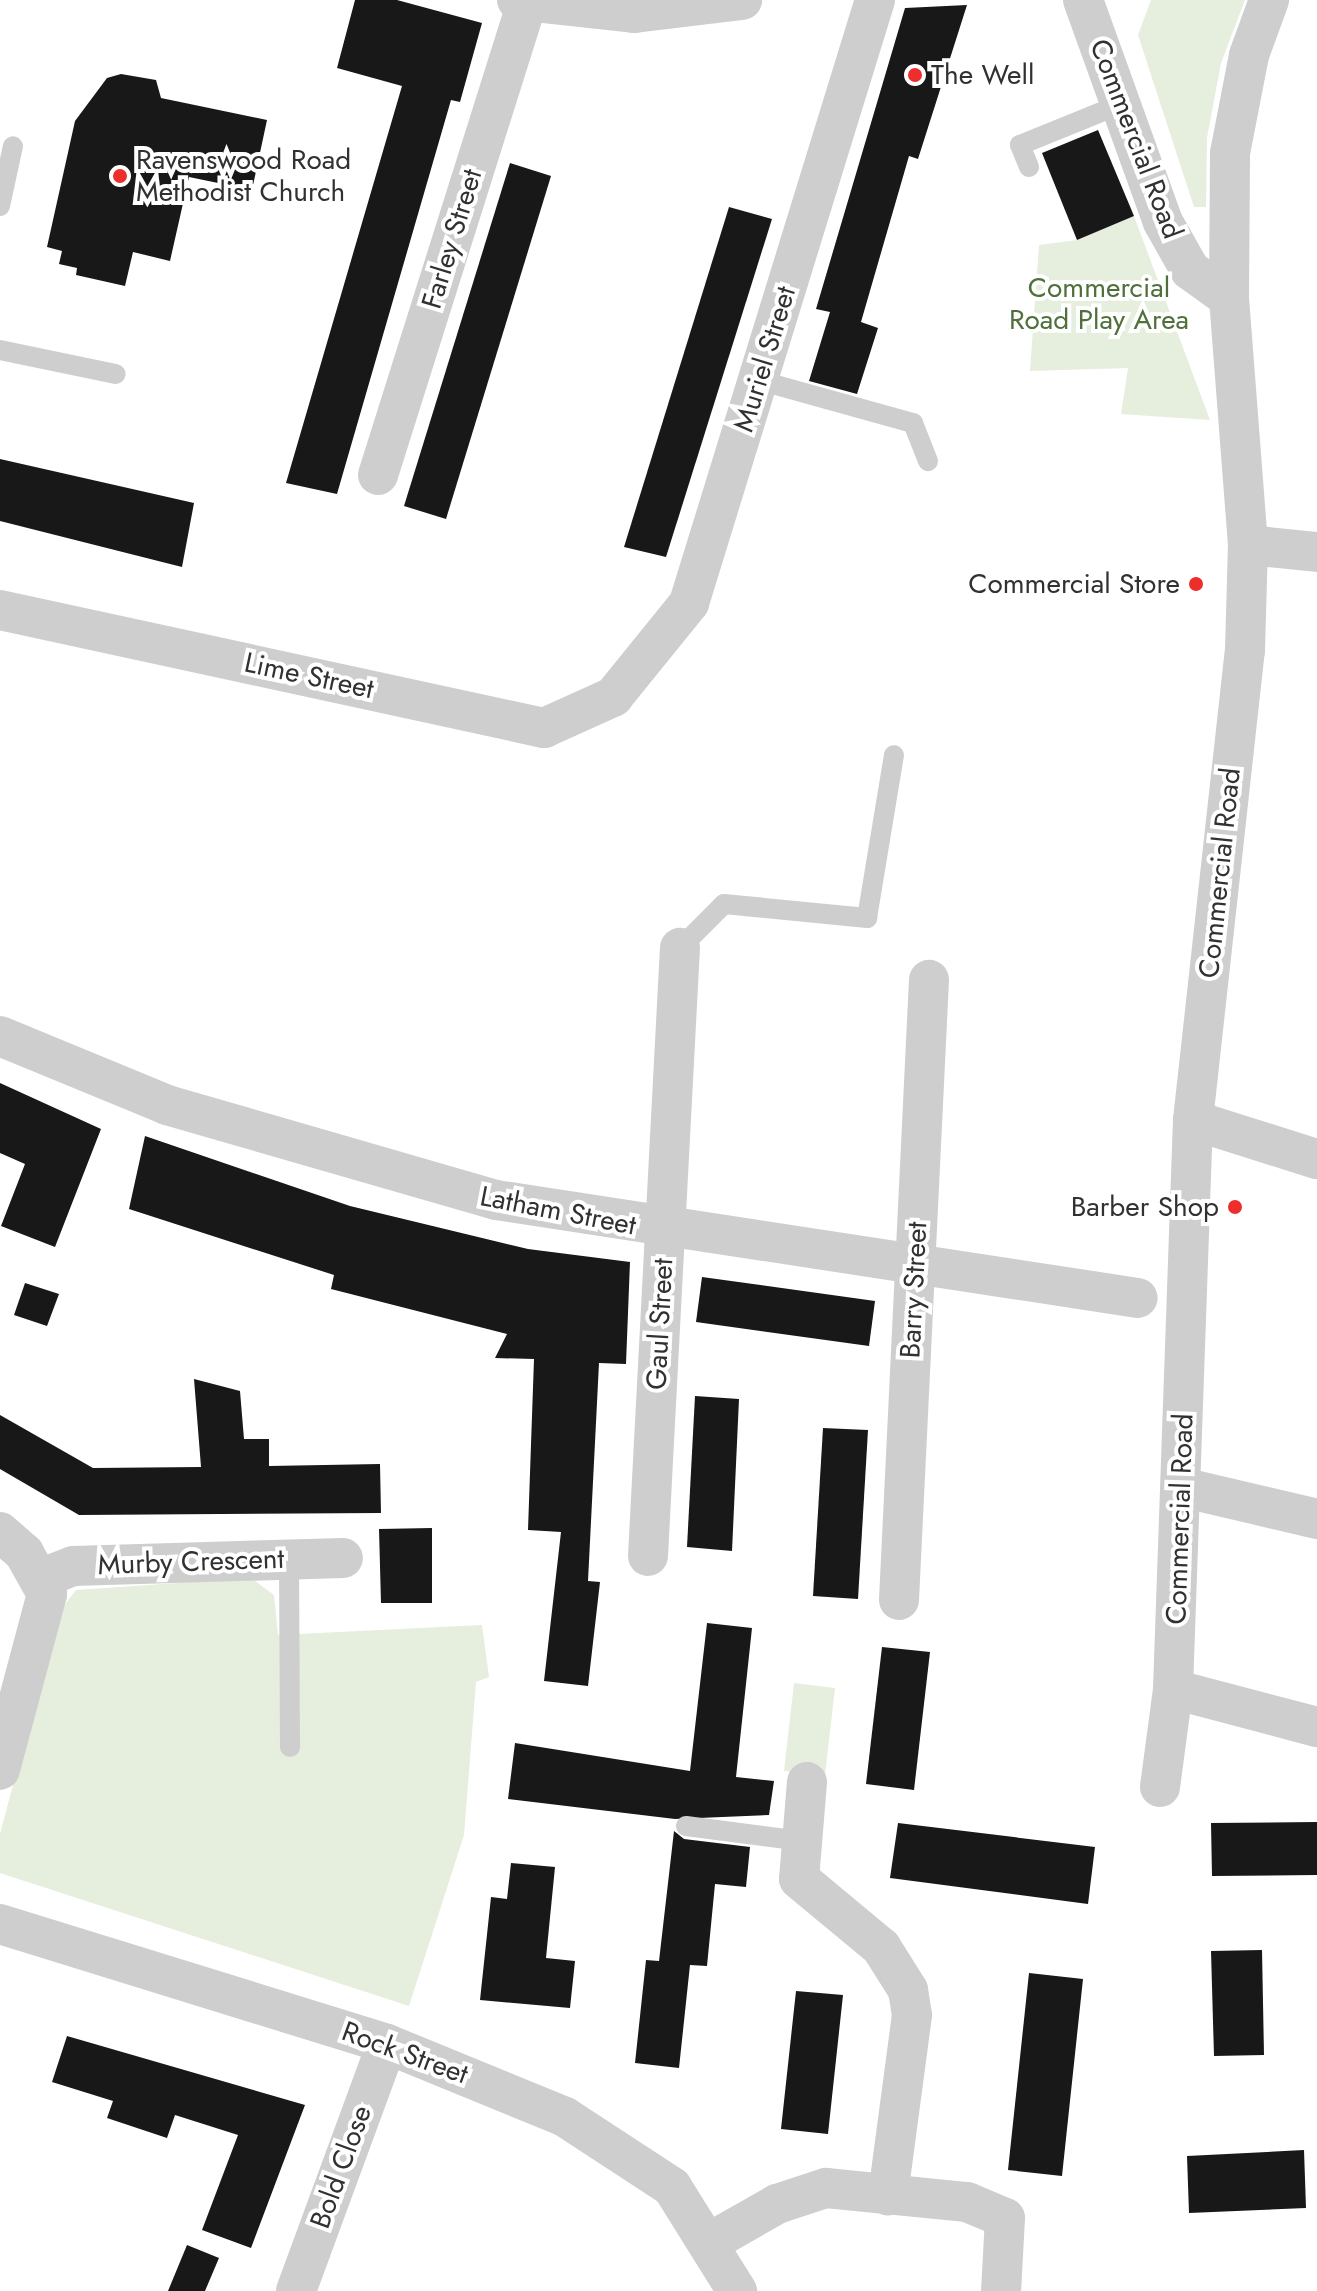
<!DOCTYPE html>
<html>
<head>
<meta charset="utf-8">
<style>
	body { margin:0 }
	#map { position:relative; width:1317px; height:2291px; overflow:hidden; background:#fff; font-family:Jost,sans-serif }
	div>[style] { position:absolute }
	.green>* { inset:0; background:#e6eede }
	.building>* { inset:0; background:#181818 }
	.lane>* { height:20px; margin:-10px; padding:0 10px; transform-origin:10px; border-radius:10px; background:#cecece }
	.street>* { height:40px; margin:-20px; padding:0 20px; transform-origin:20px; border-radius:20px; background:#cecece }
	.dots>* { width:22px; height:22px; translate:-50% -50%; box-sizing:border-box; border:4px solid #fff; border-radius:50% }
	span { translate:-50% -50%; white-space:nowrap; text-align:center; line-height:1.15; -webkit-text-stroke:8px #fff; paint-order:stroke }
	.poi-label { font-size:28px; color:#313131 }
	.left { translate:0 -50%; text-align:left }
	.right { translate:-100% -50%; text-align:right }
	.street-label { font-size:28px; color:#313131 }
	.park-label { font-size:28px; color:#4f703b }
</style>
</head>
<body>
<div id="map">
	<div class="green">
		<div style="clip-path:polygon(1151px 0,1245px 0,1221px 63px,1207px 138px,1206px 207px,1194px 207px,1138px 35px)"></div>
		<div style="clip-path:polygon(1134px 216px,1210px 420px,1121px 414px,1128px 368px,1030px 371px,1039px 245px,1077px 240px)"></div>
		<div style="clip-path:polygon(251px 1578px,274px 1595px,278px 1635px,482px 1625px,489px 1677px,476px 1682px,464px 1835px,409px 2006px,0 1873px,0 1834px,59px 1612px,76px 1590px)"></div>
		<div style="clip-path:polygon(794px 1683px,835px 1688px,825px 1775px,784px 1771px)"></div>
	</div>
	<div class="building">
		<div style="clip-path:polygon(355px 0,397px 0,482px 23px,460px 102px,451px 100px,337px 494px,286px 483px,402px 86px,337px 68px)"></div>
		<div style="clip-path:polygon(967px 5px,918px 159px,909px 156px,861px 322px,878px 328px,857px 394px,809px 381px,830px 312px,816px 309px,905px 8px)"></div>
		<div style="clip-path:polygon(121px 74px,156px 80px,161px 98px,267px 120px,252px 190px,189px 177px,170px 261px,133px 252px,125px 286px,76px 275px,77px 268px,59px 264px,62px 251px,47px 247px,75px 121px,107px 78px)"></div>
		<div style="clip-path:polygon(1098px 130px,1134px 216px,1077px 240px,1042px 153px)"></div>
		<div style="clip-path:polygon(510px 163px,551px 176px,446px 519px,404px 506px)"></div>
		<div style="clip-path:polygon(729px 207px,772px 219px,666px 557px,624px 547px)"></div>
		<div style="clip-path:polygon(0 459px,194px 503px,182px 567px,0 521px)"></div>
		<div style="clip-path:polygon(0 1083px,101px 1129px,55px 1247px,1px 1226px,25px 1164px,0 1153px)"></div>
		<div style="clip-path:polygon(145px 1136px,350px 1206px,528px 1249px,630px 1262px,626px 1364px,599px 1363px,588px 1581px,600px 1582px,588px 1686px,544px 1681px,561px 1532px,528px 1530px,534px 1359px,495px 1358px,507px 1334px,331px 1289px,334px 1275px,129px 1209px)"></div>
		<div style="clip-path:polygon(702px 1277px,875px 1301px,869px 1346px,696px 1322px)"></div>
		<div style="clip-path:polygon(25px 1283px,59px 1294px,47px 1326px,14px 1315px)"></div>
		<div style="clip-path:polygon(194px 1379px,240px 1391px,244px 1439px,269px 1439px,269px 1466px,380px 1464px,381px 1513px,79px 1515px,0 1469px,0 1415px,93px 1468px,201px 1467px)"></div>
		<div style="clip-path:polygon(695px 1396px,739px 1399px,732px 1551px,687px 1547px)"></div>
		<div style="clip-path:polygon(823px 1428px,868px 1430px,858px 1599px,813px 1596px)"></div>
		<div style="clip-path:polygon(432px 1528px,432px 1603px,381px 1603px,379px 1529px)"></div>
		<div style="clip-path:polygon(707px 1623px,752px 1628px,736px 1777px,774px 1781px,769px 1815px,675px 1819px,508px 1799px,515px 1743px,690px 1771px)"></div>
		<div style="clip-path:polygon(882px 1647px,930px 1652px,914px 1790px,866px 1784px)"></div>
		<div style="clip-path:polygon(1317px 1822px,1317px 1875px,1212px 1876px,1211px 1823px)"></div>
		<div style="clip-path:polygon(898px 1823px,1095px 1847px,1088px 1904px,890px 1878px)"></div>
		<div style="clip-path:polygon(674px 1831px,684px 1839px,750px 1847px,746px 1887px,715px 1884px,707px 1966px,690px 1965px,679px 2068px,635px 2063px,646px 1960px,659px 1961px)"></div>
		<div style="clip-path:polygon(511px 1863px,555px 1867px,546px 1958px,575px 1961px,570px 2008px,480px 2000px,491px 1897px,507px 1899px)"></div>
		<div style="clip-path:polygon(1262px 1950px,1264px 2055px,1214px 2056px,1211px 1951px)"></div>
		<div style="clip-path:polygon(1029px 1973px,1083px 1979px,1062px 2176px,1008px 2170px)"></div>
		<div style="clip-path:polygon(796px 1991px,843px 1995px,828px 2134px,781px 2129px)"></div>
		<div style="clip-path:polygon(67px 2036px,305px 2105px,251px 2248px,202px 2230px,238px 2135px,175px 2115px,167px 2138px,107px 2118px,113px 2101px,52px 2082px)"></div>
		<div style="clip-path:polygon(1304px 2150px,1306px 2208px,1189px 2213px,1187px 2156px)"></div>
		<div style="clip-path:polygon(187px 2245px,219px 2258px,205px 2291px,168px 2291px)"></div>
	</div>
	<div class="lane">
		<div style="left:1029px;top:167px;width:24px;rotate:-112deg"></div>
		<div style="left:1020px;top:145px;width:109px;rotate:-22.1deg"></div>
		<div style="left:0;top:206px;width:61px;rotate:-77.8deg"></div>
		<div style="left:0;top:350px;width:118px;rotate:11.7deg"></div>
		<div style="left:758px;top:380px;width:161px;rotate:15.5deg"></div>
		<div style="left:913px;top:423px;width:41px;rotate:68.5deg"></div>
		<div style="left:680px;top:948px;width:62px;rotate:-45deg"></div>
		<div style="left:724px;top:904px;width:144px;rotate:5.6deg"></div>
		<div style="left:867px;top:918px;width:165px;rotate:-80.6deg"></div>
		<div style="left:289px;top:1559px;width:188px;rotate:89.7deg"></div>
		<div style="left:686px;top:1826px;width:117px;rotate:7.4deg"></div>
	</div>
	<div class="street">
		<div style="left:517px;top:0;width:118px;rotate:6.3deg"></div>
		<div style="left:634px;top:13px;width:109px;rotate:-6.9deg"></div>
		<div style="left:1083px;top:0;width:236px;rotate:70.2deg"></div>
		<div style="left:1163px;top:222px;width:55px;rotate:60.6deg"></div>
		<div style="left:1190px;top:270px;width:48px;rotate:35.7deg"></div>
		<div style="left:378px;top:475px;width:496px;rotate:-72.5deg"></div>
		<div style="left:1248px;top:545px;width:69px;rotate:5.8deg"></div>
		<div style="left:0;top:610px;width:557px;rotate:12.24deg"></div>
		<div style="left:544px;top:728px;width:76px;rotate:-24.2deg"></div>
		<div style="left:613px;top:697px;width:121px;rotate:-51deg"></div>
		<div style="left:689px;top:603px;width:631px;rotate:-72.86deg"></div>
		<div style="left:0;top:1036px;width:181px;rotate:22.4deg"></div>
		<div style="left:167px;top:1105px;width:342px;rotate:16.1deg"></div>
		<div style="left:496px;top:1200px;width:649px;rotate:8.68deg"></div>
		<div style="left:1193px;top:1120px;width:130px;rotate:17.5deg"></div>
		<div style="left:1181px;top:1487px;width:140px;rotate:13.2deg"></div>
		<div style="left:0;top:1532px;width:32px;rotate:41deg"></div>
		<div style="left:24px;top:1553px;width:47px;rotate:60.7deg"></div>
		<div style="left:47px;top:1594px;width:182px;rotate:105deg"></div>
		<div style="left:648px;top:1556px;width:609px;rotate:-86.99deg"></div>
		<div style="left:42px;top:1578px;width:33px;rotate:-21deg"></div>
		<div style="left:73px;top:1566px;width:270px;rotate:-1.7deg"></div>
		<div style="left:899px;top:1600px;width:621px;rotate:-87.23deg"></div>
		<div style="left:1173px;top:1689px;width:149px;rotate:14.8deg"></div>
		<div style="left:807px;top:1782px;width:97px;rotate:94.7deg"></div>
		<div style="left:799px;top:1879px;width:107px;rotate:39.7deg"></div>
		<div style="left:881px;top:1947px;width:51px;rotate:57.9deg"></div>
		<div style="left:908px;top:1990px;width:25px;rotate:81deg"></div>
		<div style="left:912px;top:2015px;width:182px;rotate:97.6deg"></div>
		<div style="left:1160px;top:1787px;width:99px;rotate:-82.4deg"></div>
		<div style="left:1173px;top:1689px;width:569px;rotate:-87.99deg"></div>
		<div style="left:1193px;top:1120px;width:472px;rotate:-83.7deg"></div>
		<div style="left:1245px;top:651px;width:106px;rotate:-88.4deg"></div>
		<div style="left:1248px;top:545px;width:248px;rotate:-94.4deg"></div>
		<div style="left:1229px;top:298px;width:145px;rotate:-89.6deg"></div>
		<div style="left:1230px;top:153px;width:100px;rotate:-79deg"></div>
		<div style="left:1249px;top:55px;width:59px;rotate:-70deg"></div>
		<div style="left:0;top:1924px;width:405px;rotate:17.2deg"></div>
		<div style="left:387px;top:2044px;width:192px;rotate:22.3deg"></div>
		<div style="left:565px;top:2117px;width:128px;rotate:33.2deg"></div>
		<div style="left:672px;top:2187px;width:123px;rotate:58deg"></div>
		<div style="left:712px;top:2241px;width:75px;rotate:-29.6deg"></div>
		<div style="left:777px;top:2204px;width:52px;rotate:-18.1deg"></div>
		<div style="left:826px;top:2188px;width:142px;rotate:5.7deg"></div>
		<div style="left:967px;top:2202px;width:41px;rotate:22.8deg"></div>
		<div style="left:1005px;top:2218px;width:73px;rotate:93.1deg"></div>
		<div style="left:296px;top:2291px;width:263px;rotate:-69.8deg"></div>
	</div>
	<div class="dots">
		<div style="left:915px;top:75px;background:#ee2e2c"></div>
		<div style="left:120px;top:176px;background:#ee2e2c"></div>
		<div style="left:1196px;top:584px;background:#ee2e2c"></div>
		<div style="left:1235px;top:1207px;background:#ee2e2c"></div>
	</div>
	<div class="poi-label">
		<span class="left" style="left:931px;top:75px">The Well</span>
		<span class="left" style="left:136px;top:176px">Ravenswood Road<br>Methodist Church</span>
		<span class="right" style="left:1180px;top:584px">Commercial Store</span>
		<span class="right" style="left:1219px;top:1207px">Barber Shop</span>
	</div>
	<div class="street-label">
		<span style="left:1136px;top:139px;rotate:69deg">Commercial Road</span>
		<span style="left:452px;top:239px;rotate:-73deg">Farley Street</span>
		<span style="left:765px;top:359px;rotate:-73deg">Muriel Street</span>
		<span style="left:309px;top:676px;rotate:12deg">Lime Street</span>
		<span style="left:1220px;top:873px;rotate:-84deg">Commercial Road</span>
		<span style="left:558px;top:1211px;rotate:11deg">Latham Street</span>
		<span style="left:914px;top:1290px;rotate:-87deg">Barry Street</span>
		<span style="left:660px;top:1324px;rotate:-87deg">Gaul Street</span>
		<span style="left:1180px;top:1519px;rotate:-88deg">Commercial Road</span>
		<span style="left:191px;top:1562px;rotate:-2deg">Murby Crescent</span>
		<span style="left:405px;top:2053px;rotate:20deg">Rock Street</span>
		<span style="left:341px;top:2167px;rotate:-70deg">Bold Close</span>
	</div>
	<div class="park-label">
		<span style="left:1099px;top:304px">Commercial<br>Road Play Area</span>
	</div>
</div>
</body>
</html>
